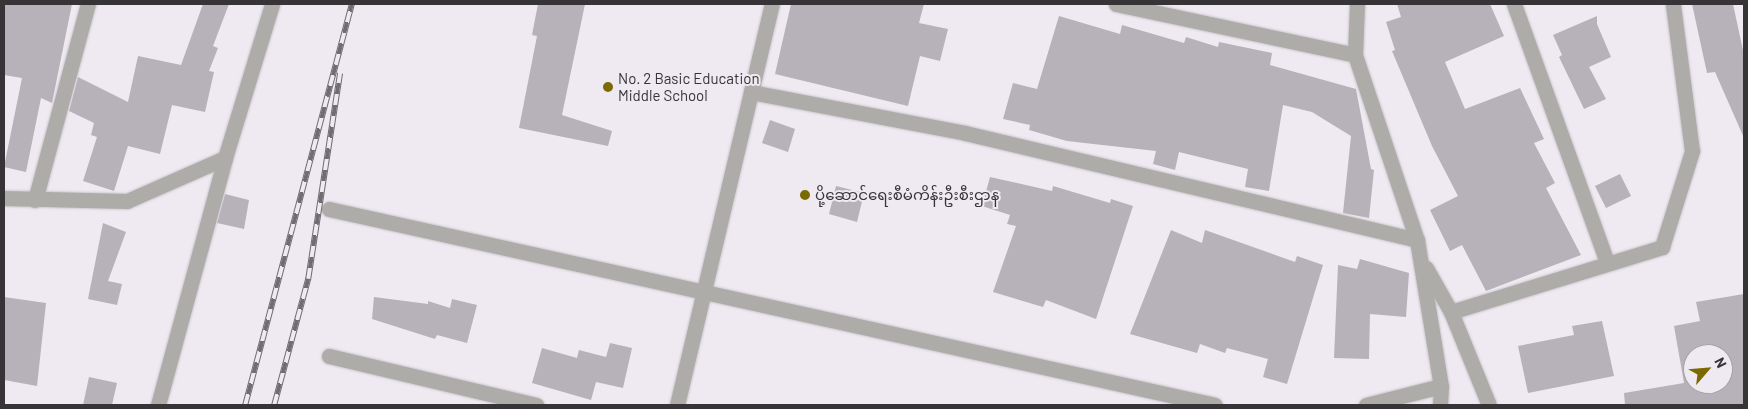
<!DOCTYPE html>
<html>
<head>
<meta charset="utf-8">
<style>
	body { margin:0 }
	#map { position:relative; width:1748px; height:409px; overflow:hidden; background:#efe9f1; font-family:Barlow,"Noto Sans Myanmar",sans-serif }
	div>[style] { position:absolute }
	.building>* { inset:0; background:#b7b1b9 }
	.roads { filter:drop-shadow(0 0 1px #cac5cc) drop-shadow(0 0 1px #cac5cc) }
	.minor>* { height:15px; margin:-7.5px; padding:0 7.5px; transform-origin:7.5px; border-radius:7.5px; background:#adaca8 }
	.rail>* { height:5.5px; margin-top:-2.75px; transform-origin:0; background:repeating-linear-gradient(90deg,#efe9f1 0 11px,#706c71 0 22px); box-sizing:border-box; border-block:1px solid #706c71 }
	.dots>* { width:14px; height:14px; translate:-50% -50%; box-sizing:border-box; border:2px solid #efe9f1; border-radius:50% }
	span { translate:-50% -50%; white-space:nowrap; text-align:center; line-height:1.15; -webkit-text-stroke:4px #efe9f1; paint-order:stroke }
	.poi-label { font-size:15px; color:#363437 }
	.left { translate:0 -50%; text-align:left }
	.frame { position:absolute; inset:0; border:5px solid #363437; pointer-events:none }
	.north { position:absolute; left:1683px; top:344px; width:50px; height:50px; box-sizing:border-box; background:#efe9f1; border:1px solid #a5a1a7; border-radius:50%; rotate:63deg; font-size:14px; font-weight:700; line-height:20px; text-align:center; color:#363437 }
	.north::after { content:''; display:block; margin:auto; width:18px; height:22px; background:#7b6a01; clip-path:polygon(50% 0,100% 100%,50% 72%,0 100%) }
</style>
</head>
<body>
<div id="map">
	<div class="building">
		<div style="clip-path:polygon(4px 4px,72px 4px,52px 103px,41px 98px,26px 172px,4px 167px,22px 78px,4px 75px)"></div>
		<div style="clip-path:polygon(203px 4px,229px 4px,213px 46px,218px 48px,209px 71px,214px 72px,205px 112px,172px 105px,160px 154px,128px 146px,114px 191px,83px 181px,97px 137px,91px 135px,94px 123px,69px 111px,78px 77px,128px 102px,138px 56px,181px 65px)"></div>
		<div style="clip-path:polygon(538px 4px,585px 4px,562px 115px,612px 131px,608px 146px,519px 128px,537px 36px,532px 35px)"></div>
		<div style="clip-path:polygon(791px 4px,924px 4px,919px 23px,948px 29px,940px 61px,920px 56px,908px 106px,775px 74px)"></div>
		<div style="clip-path:polygon(1397px 4px,1490px 4px,1504px 36px,1445px 62px,1465px 109px,1520px 88px,1544px 139px,1534px 143px,1555px 183px,1546px 188px,1581px 255px,1486px 291px,1462px 245px,1450px 251px,1430px 210px,1458px 196px,1432px 146px,1392px 51px,1395px 50px,1386px 22px,1401px 17px)"></div>
		<div style="clip-path:polygon(1692px 4px,1733px 4px,1744px 55px,1744px 138px,1715px 72px,1707px 73px)"></div>
		<div style="clip-path:polygon(1059px 16px,1120px 34px,1122px 25px,1184px 43px,1186px 37px,1218px 47px,1219px 42px,1272px 53px,1270px 65px,1356px 89px,1371px 169px,1374px 170px,1369px 218px,1343px 213px,1351px 136px,1312px 112px,1283px 105px,1269px 191px,1245px 187px,1248px 169px,1179px 152px,1175px 170px,1153px 164px,1156px 151px,1067px 141px,1029px 130px,1030px 125px,1003px 119px,1013px 83px,1037px 89px)"></div>
		<div style="clip-path:polygon(1597px 16px,1597px 24px,1611px 57px,1589px 67px,1606px 99px,1584px 109px,1559px 57px,1562px 55px,1553px 35px)"></div>
		<div style="clip-path:polygon(770px 120px,795px 129px,788px 152px,762px 143px)"></div>
		<div style="clip-path:polygon(1620px 174px,1631px 196px,1606px 208px,1595px 186px)"></div>
		<div style="clip-path:polygon(990px 177px,1052px 191px,1053px 186px,1110px 203px,1111px 199px,1133px 206px,1096px 319px,1046px 300px,1043px 307px,993px 292px,1016px 226px,1007px 224px,1010px 215px,982px 206px)"></div>
		<div style="clip-path:polygon(836px 186px,864px 193px,857px 222px,829px 214px)"></div>
		<div style="clip-path:polygon(225px 194px,249px 200px,244px 229px,217px 223px)"></div>
		<div style="clip-path:polygon(103px 223px,126px 232px,108px 281px,122px 284px,117px 305px,88px 299px)"></div>
		<div style="clip-path:polygon(1171px 230px,1202px 243px,1205px 230px,1295px 262px,1297px 256px,1323px 265px,1287px 384px,1263px 377px,1268px 359px,1227px 348px,1225px 353px,1200px 344px,1197px 353px,1130px 334px)"></div>
		<div style="clip-path:polygon(1360px 259px,1409px 273px,1406px 317px,1370px 314px,1369px 359px,1334px 358px,1338px 265px,1357px 269px)"></div>
		<div style="clip-path:polygon(evenodd,1744px 294px,1744px 405px,1625px 405px,1624px 393px,1684px 383px,1674px 326px,1700px 321px,1696px 302px,1744px 294px,1693px 354px,1723px 354px,1723px 384px,1693px 384px,1693px 354px)"></div>
		<div style="clip-path:polygon(4px 297px,46px 303px,37px 386px,4px 380px)"></div>
		<div style="clip-path:polygon(374px 297px,428px 304px,428px 301px,450px 308px,452px 299px,477px 305px,467px 343px,437px 335px,435px 339px,372px 319px)"></div>
		<div style="clip-path:polygon(1602px 321px,1614px 376px,1528px 393px,1518px 346px,1574px 335px,1572px 326px)"></div>
		<div style="clip-path:polygon(610px 343px,632px 348px,623px 388px,596px 382px,591px 400px,532px 383px,542px 348px,577px 358px,579px 350px,606px 357px)"></div>
		<div style="clip-path:polygon(89px 377px,117px 383px,112px 405px,83px 405px)"></div>
	</div>
	<div class="roads">
		<div class="minor">
			<div style="left:1116px;top:4px;width:244px;rotate:12deg"></div>
			<div style="left:1357px;top:4px;width:51px;rotate:92.2deg"></div>
			<div style="left:1355px;top:55px;width:195px;rotate:71.5deg"></div>
			<div style="left:1417px;top:240px;width:148px;rotate:80.7deg"></div>
			<div style="left:1441px;top:386px;width:19px;rotate:93deg"></div>
			<div style="left:1514px;top:4px;width:275px;rotate:70.2deg"></div>
			<div style="left:751px;top:92px;width:218px;rotate:10.8deg"></div>
			<div style="left:965px;top:133px;width:464px;rotate:13.3deg"></div>
			<div style="left:4px;top:198px;width:123px;rotate:1.4deg"></div>
			<div style="left:127px;top:201px;width:107px;rotate:-23.7deg"></div>
			<div style="left:35px;top:200px;width:203px;rotate:-74.9deg"></div>
			<div style="left:329px;top:209px;width:907px;rotate:12.47deg"></div>
			<div style="left:1426px;top:268px;width:51px;rotate:60.4deg"></div>
			<div style="left:1451px;top:312px;width:100px;rotate:67.8deg"></div>
			<div style="left:1451px;top:312px;width:221px;rotate:-17.1deg"></div>
			<div style="left:1662px;top:247px;width:101px;rotate:-72.6deg"></div>
			<div style="left:1692px;top:151px;width:148px;rotate:-97.4deg"></div>
			<div style="left:329px;top:356px;width:213px;rotate:13.3deg"></div>
			<div style="left:158px;top:405px;width:256px;rotate:-74.8deg"></div>
			<div style="left:225px;top:158px;width:161px;rotate:-73deg"></div>
			<div style="left:677px;top:405px;width:412px;rotate:-76.7deg"></div>
			<div style="left:1366px;top:405px;width:77px;rotate:-14.2deg"></div>
		</div>
	</div>
	<div class="rail">
		<div style="left:245px;top:405px;width:415px;rotate:-75.1deg"></div>
		<div style="left:274px;top:405px;width:131px;rotate:-74.9deg"></div>
		<div style="left:308px;top:279px;width:208px;rotate:-81.2deg"></div>
	</div>
	<div class="dots">
		<div style="left:608px;top:87px;background:#7b6a01"></div>
		<div style="left:805px;top:195px;background:#7b6a01"></div>
	</div>
	<div class="poi-label">
		<span class="left" style="left:618px;top:87px">No. 2 Basic Education<br>Middle School</span>
		<span class="left" style="left:815px;top:195px">ပို့ဆောင်ရေးစီမံကိန်းဦးစီးဌာန</span>
	</div>
	<div class="frame"></div>
	<div class="north">N</div>
</div>
</body>
</html>
